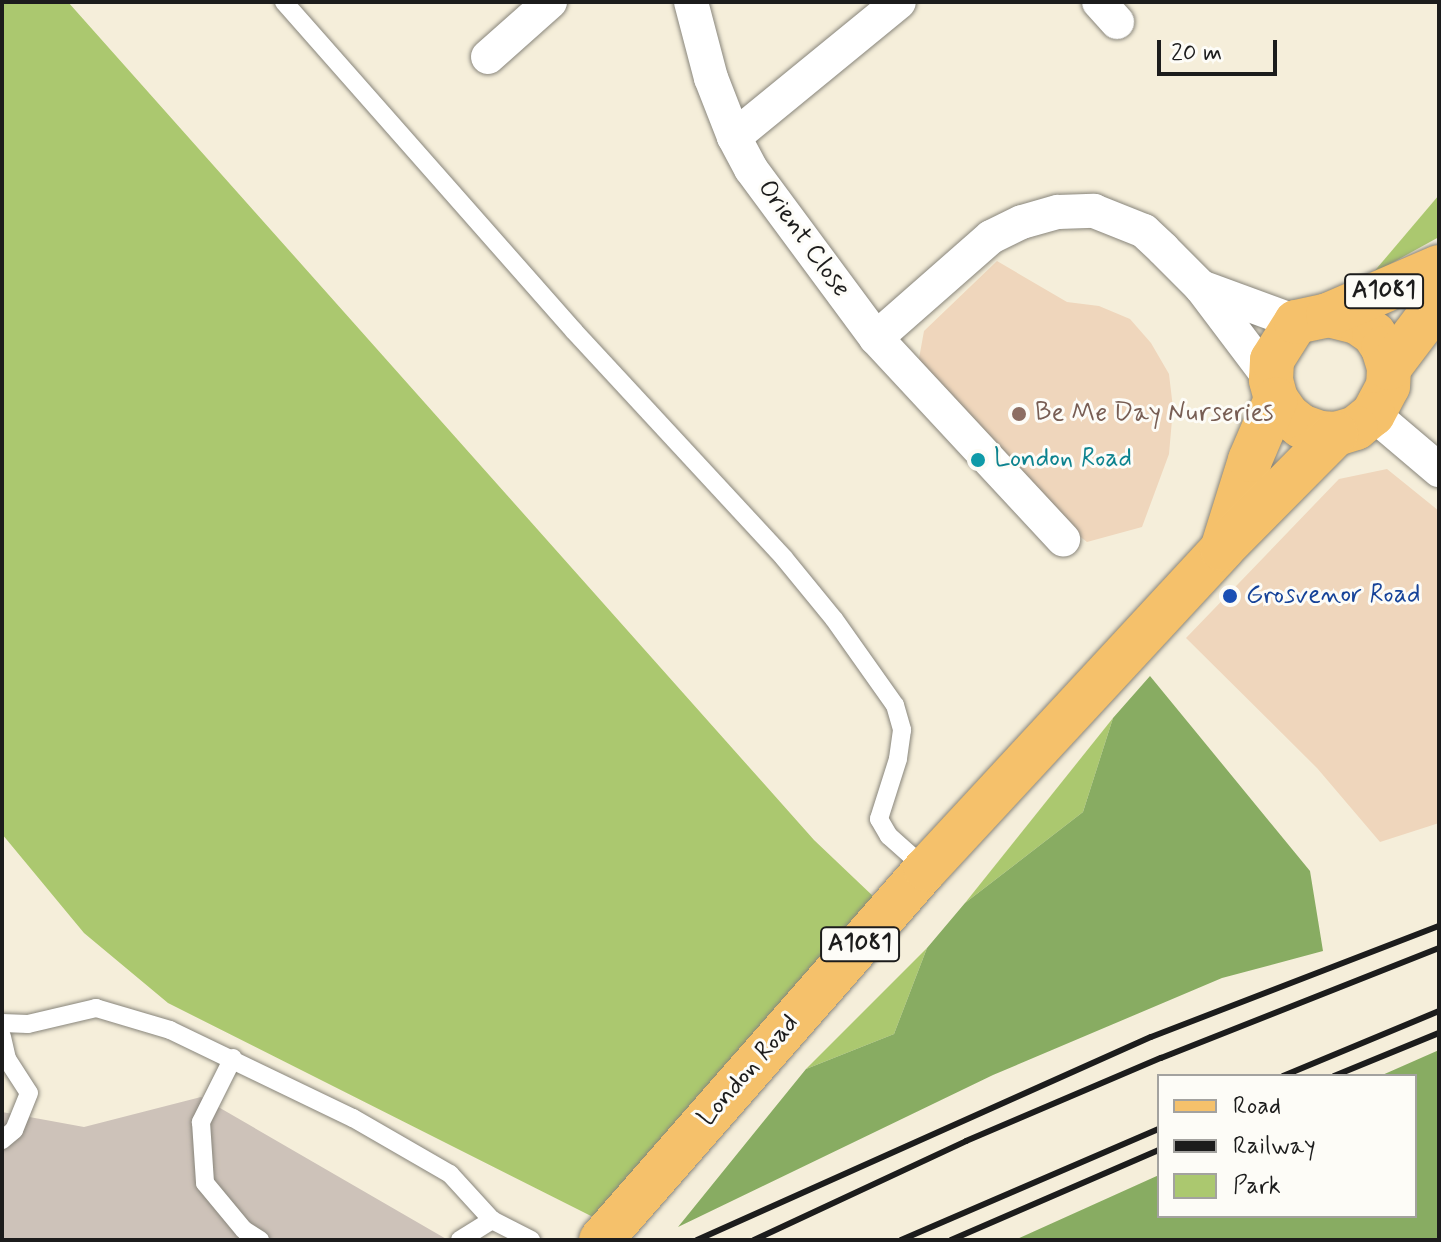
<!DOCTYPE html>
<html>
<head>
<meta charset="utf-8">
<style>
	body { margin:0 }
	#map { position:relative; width:1441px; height:1242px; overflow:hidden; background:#f5eeda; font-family:Mynerve,sans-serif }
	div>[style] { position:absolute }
	.built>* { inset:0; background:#efd6bc }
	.industrial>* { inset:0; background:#cdc2b9 }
	.green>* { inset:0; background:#abc86f }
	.forest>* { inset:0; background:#88ac62 }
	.roads { filter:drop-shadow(0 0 2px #88857b) drop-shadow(0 0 2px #88857b) }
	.service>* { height:18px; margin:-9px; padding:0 9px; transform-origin:9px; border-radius:9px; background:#fff }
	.minor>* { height:34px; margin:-17px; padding:0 17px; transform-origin:17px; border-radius:17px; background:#fff }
	.primary>* { height:44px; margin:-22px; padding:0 22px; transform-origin:22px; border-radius:22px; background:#f5c16b }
	.rail>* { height:6px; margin:-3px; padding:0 3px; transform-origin:3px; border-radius:3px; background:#1c1c1c }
	.dots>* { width:22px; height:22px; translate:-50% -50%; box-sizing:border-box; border:4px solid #fdfcf7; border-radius:50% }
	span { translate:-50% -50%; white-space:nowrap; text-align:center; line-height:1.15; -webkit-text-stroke:6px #fdfcf7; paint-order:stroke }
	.shield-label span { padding:2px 6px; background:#fdfcf7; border:2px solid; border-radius:6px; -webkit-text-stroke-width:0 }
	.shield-label { font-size:24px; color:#1c1c1c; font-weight:700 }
	.street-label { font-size:26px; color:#1c1c1c }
	.education-label { font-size:26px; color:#785e54 }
	.left { translate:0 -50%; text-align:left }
	.culture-label { font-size:26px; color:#0d838f }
	.transit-label { font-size:26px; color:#164399 }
	.frame { position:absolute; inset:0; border:4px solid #1c1c1c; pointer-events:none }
	.legend { position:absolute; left:1157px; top:1074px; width:260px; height:144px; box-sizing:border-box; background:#fdfcf7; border:2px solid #a3a29f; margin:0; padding:10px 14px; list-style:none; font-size:24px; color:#1c1c1c }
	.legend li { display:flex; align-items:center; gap:16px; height:40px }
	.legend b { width:40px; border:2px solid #a3a29f }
	.scale { position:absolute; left:1157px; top:40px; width:120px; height:36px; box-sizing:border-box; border:4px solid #1c1c1c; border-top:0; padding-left:10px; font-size:24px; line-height:28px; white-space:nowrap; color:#1c1c1c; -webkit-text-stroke:6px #fdfcf7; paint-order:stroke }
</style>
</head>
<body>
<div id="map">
	<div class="built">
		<div style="clip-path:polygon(997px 261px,1067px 302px,1099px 306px,1130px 319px,1151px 343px,1169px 374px,1173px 408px,1169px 454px,1142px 527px,1087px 542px,1054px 516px,918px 364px,924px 331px)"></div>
		<div style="clip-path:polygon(1387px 469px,1439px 511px,1439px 823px,1380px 842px,1317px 768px,1186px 638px,1339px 479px)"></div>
	</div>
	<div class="industrial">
		<div style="clip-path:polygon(201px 1097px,448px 1240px,2px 1240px,2px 1112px,84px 1127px)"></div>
	</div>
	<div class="green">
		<div style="clip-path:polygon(2px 2px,68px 2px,814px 840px,875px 898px,595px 1218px,168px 1003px,84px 933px,2px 834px)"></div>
		<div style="clip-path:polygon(1439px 195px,1439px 237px,1372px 274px)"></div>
		<div style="clip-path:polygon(1113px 718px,1083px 812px,965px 903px)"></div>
		<div style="clip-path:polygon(927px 948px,894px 1034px,806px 1069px)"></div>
	</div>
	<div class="forest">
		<div style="clip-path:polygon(1150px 676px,1310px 871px,1323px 951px,1222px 978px,993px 1075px,678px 1227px,806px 1069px,894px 1034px,927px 948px,965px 903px,1083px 812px,1113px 718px)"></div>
		<div style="clip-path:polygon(1439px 1050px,1439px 1240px,1015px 1240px,1159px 1175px,1159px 1216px,1415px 1216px,1415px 1076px,1380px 1076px)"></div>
	</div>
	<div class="roads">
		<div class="service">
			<div style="left:284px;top:2px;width:439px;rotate:48.6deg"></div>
			<div style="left:574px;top:331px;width:309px;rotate:47.2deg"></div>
			<div style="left:784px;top:558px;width:79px;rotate:50.7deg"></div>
			<div style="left:834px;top:619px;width:105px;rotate:54.7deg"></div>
			<div style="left:895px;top:705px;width:26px;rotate:74deg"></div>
			<div style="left:902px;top:730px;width:29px;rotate:98deg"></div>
			<div style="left:898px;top:759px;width:63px;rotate:107.6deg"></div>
			<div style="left:879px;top:819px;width:20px;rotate:60deg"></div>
			<div style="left:889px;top:836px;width:50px;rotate:41.7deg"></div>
			<div style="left:2px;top:1023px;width:26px;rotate:2deg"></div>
			<div style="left:28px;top:1024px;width:70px;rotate:-13.2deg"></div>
			<div style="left:96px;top:1008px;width:77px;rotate:16.6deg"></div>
			<div style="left:170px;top:1030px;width:203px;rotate:25.7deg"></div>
			<div style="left:353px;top:1118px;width:112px;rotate:30deg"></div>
			<div style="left:450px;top:1174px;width:62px;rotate:47.6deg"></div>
			<div style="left:492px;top:1220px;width:44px;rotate:27.1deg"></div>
			<div style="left:2px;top:1037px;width:23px;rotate:77deg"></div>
			<div style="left:7px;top:1059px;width:40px;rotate:57.1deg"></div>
			<div style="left:29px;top:1093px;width:40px;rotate:112deg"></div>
			<div style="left:14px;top:1130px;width:16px;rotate:140deg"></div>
			<div style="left:233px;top:1058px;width:72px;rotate:116.6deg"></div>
			<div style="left:201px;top:1122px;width:61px;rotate:86.2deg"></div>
			<div style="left:205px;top:1183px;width:61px;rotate:50.3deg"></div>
			<div style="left:244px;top:1230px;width:19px;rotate:32deg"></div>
			<div style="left:460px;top:1240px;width:38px;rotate:-32deg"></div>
		</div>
		<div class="minor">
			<div style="left:691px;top:2px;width:79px;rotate:75.3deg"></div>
			<div style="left:711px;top:78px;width:63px;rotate:68.7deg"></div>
			<div style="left:734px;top:137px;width:36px;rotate:62deg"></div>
			<div style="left:751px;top:169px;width:210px;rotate:53.5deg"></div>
			<div style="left:876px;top:338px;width:275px;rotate:47.1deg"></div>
			<div style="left:1099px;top:2px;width:27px;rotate:48deg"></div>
			<div style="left:488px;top:57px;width:83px;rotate:-41.6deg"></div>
			<div style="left:734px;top:137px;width:213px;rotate:-39.3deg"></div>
			<div style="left:1201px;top:287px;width:101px;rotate:20.2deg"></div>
			<div style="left:876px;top:338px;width:153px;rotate:-41.3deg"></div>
			<div style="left:991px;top:237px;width:34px;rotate:-26deg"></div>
			<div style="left:1022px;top:222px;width:37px;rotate:-16deg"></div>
			<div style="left:1058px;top:212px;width:36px;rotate:-2deg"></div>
			<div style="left:1094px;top:211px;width:54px;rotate:21.8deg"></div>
			<div style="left:1144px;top:231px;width:26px;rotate:43deg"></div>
			<div style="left:1163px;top:249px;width:54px;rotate:45deg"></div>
			<div style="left:1201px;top:287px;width:116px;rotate:53deg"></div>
			<div style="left:1373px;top:414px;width:87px;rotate:40.3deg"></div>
		</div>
		<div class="primary">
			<div style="left:1328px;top:315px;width:30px;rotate:14deg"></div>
			<div style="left:1357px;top:322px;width:21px;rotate:35deg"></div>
			<div style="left:1374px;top:334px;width:17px;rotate:57deg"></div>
			<div style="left:1383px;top:348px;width:21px;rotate:73deg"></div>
			<div style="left:1389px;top:368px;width:18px;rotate:93deg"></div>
			<div style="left:1388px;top:386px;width:32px;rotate:118deg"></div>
			<div style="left:1373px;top:414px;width:22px;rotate:141deg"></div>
			<div style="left:1356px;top:428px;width:21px;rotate:163deg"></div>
			<div style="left:1336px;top:434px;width:16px;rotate:-176deg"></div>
			<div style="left:1320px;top:433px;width:20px;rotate:-160deg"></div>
			<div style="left:1301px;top:426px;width:16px;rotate:-142deg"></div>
			<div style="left:1288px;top:416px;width:21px;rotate:-125deg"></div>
			<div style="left:1276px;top:399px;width:20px;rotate:-105deg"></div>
			<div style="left:1271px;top:380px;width:20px;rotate:-87deg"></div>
			<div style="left:1272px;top:360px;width:45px;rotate:-57.7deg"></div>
			<div style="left:1296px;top:322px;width:33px;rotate:-12deg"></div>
			<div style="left:1328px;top:315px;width:121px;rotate:-23.4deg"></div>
			<div style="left:1389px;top:368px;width:83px;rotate:-52.9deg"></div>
			<div style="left:1224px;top:543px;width:87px;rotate:-72.6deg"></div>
			<div style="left:1250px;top:460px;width:66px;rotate:-66.9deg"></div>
			<div style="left:601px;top:1240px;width:493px;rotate:-48.8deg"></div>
			<div style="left:926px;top:869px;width:436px;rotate:-47.2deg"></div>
			<div style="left:1222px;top:549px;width:162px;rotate:-45.3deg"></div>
		</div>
	</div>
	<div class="rail">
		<div style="left:1283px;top:1076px;width:169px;rotate:-22.6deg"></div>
		<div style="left:1334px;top:1076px;width:113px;rotate:-22.3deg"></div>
		<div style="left:697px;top:1240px;width:497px;rotate:-24.1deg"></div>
		<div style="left:1151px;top:1037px;width:309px;rotate:-21.1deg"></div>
		<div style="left:754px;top:1240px;width:234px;rotate:-25deg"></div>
		<div style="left:966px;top:1141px;width:212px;rotate:-23.1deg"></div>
		<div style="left:1161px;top:1058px;width:299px;rotate:-21.6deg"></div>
		<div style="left:901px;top:1240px;width:281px;rotate:-23.3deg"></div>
		<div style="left:951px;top:1240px;width:227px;rotate:-23.4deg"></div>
	</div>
	<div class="dots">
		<div style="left:1019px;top:414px;background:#8d6e63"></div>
		<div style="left:978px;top:460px;background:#0f9aa8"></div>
		<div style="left:1230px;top:596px;background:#1a4fb4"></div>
	</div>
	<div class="shield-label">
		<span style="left:1384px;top:291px">A1081</span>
		<span style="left:860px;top:944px">A1081</span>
	</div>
	<div class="street-label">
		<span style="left:803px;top:239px;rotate:54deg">Orient Close</span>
		<span style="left:749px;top:1071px;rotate:-49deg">London Road</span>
	</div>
	<div class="education-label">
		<span class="left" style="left:1035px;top:414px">Be Me Day Nurseries</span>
	</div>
	<div class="culture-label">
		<span class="left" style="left:994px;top:460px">London Road</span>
	</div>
	<div class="transit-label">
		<span class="left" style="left:1246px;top:596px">Grosvenor Road</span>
	</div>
	<div class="frame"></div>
	<ul class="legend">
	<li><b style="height:10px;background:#f5c16b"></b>Road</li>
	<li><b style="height:10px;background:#1c1c1c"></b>Railway</li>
	<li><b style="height:22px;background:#abc86f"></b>Park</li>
	</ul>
	<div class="scale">20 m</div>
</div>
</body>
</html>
